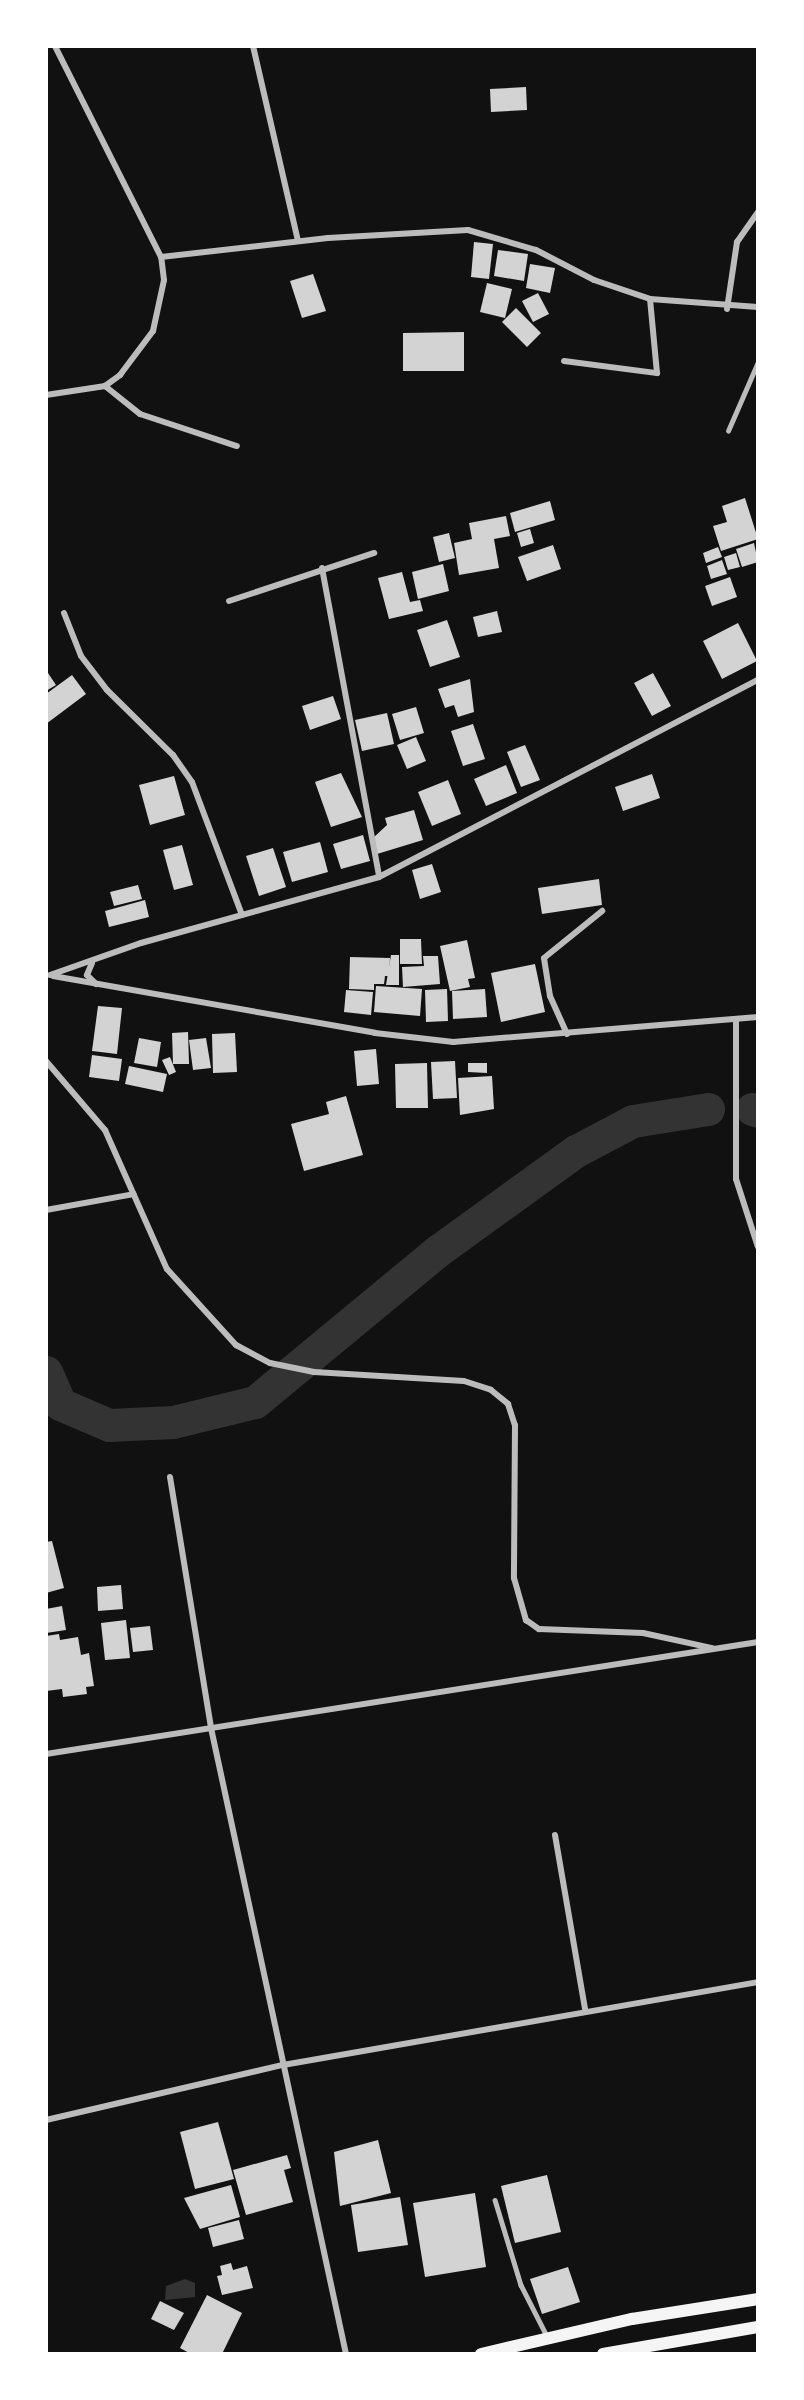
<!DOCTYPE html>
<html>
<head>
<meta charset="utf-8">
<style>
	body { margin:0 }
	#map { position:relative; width:804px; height:2400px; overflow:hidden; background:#111; font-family:"Roboto Condensed",sans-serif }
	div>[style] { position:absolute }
	.water>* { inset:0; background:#333 }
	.river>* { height:33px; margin:-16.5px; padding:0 16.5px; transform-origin:16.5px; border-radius:16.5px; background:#333 }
	.building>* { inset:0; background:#d3d3d3 }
	.service>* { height:4.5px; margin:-2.25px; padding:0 2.25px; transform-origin:2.25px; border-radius:2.25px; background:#bcbcbc }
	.minor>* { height:6px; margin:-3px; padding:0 3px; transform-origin:3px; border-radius:3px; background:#bcbcbc }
	.secondary>* { height:12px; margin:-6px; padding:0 6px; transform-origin:6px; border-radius:6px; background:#f5f5f5 }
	span { translate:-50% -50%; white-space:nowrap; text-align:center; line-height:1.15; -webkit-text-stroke:6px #fff; paint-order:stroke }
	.frame { position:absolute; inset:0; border:48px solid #fff; pointer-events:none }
</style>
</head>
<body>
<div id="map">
	<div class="water">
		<div style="clip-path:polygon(185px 2279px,195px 2283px,195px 2297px,165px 2300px,166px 2286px)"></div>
	</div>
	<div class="river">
		<div style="left:752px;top:1109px;width:6px;rotate:18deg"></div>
		<div style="left:46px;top:1372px;width:35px;rotate:66deg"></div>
		<div style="left:60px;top:1404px;width:53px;rotate:23.2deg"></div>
		<div style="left:109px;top:1425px;width:64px;rotate:-2.7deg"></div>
		<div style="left:173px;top:1422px;width:84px;rotate:-13.7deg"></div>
		<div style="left:255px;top:1402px;width:239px;rotate:-39.6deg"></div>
		<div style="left:439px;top:1250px;width:169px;rotate:-35.9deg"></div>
		<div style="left:576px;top:1151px;width:64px;rotate:-27.8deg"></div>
		<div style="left:633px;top:1121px;width:76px;rotate:-9.1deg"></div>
	</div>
	<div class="building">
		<div style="clip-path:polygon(526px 87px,527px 110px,491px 112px,490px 89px)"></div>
		<div style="clip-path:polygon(474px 242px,493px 244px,489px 279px,471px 277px)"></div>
		<div style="clip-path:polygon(498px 250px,528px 254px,524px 281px,494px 276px)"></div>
		<div style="clip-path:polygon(530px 264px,555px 268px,550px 293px,526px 288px)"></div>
		<div style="clip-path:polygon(313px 274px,326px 311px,302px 318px,290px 281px)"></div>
		<div style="clip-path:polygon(487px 283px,512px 289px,505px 318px,480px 312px)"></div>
		<div style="clip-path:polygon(538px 293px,549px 314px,533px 322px,522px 301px)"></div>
		<div style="clip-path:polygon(516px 308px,541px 333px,527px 347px,502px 322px)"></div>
		<div style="clip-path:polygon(464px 332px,464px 371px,403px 371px,403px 333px)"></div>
		<div style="clip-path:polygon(745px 498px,758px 539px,721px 551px,713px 526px,727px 522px,722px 506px)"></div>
		<div style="clip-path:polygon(550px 501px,555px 520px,515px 532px,510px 513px)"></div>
		<div style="clip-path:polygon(506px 516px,510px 536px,494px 539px,499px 568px,459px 575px,454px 543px,472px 539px,469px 523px)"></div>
		<div style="clip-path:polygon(530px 529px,534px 543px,521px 547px,517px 533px)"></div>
		<div style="clip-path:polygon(449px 533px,455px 558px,439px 562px,433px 537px)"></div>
		<div style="clip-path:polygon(754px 543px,758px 562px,742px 567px,736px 549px)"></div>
		<div style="clip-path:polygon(553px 545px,561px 569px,527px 581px,518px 557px)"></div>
		<div style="clip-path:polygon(718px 547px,722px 557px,706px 563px,703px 553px)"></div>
		<div style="clip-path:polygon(736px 553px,740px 567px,728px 570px,724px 557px)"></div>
		<div style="clip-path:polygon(722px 560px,727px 574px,711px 579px,707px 566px)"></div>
		<div style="clip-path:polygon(443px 564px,449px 591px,418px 599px,412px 572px)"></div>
		<div style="clip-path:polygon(402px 572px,410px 602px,420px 600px,423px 611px,389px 619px,378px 578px)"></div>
		<div style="clip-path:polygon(730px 577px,737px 597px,712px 606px,705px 586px)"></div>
		<div style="clip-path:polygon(497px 611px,502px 632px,478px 637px,473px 617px)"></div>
		<div style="clip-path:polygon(447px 620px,460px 657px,430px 667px,417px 630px)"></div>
		<div style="clip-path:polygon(738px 623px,757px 661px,722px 679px,703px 641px)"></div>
		<div style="clip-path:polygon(46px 670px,56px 685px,46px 691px)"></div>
		<div style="clip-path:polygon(653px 673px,671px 706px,652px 716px,634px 683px)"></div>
		<div style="clip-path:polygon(72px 675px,86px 694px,46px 724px,46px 694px)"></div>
		<div style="clip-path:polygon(470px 679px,474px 712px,458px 717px,454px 705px,445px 708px,438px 689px)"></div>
		<div style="clip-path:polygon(333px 696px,341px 719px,310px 730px,302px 706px)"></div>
		<div style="clip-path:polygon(416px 707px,424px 733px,400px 740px,392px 714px)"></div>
		<div style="clip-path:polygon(387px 713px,394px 744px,362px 751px,355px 720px)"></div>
		<div style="clip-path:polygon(473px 724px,485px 759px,463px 766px,451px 731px)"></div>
		<div style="clip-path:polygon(416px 737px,426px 761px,407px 769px,397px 745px)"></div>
		<div style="clip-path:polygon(525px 745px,540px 780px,521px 787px,507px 752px)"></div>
		<div style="clip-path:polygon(506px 765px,517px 793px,486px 806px,474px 779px)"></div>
		<div style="clip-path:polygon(341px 773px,362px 817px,331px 827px,315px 782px)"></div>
		<div style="clip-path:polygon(652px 774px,660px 798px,623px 811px,615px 787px)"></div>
		<div style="clip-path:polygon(174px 776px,185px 815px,150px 825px,139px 785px)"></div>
		<div style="clip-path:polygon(448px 780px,461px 814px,432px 826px,418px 792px)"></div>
		<div style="clip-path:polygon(414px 810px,423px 840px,377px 854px,373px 838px,387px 825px,385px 818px)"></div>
		<div style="clip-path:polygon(363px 835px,370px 861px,341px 869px,333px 844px)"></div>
		<div style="clip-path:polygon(320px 842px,328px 872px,292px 882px,283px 852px)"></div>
		<div style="clip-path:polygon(182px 845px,193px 885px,174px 890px,163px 850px)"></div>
		<div style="clip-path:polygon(273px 848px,286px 887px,259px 896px,246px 856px)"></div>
		<div style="clip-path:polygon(432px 864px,441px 892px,420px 899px,412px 870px)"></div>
		<div style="clip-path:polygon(599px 879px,602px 905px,542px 914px,538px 888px)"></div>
		<div style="clip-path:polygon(138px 885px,142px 899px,114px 906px,110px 892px)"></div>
		<div style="clip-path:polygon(145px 900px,149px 917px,109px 927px,105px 911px)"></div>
		<div style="clip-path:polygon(400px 939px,421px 939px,422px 964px,400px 964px)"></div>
		<div style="clip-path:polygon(467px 940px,475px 978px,468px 979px,470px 987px,450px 991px,440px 946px)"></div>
		<div style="clip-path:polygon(391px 955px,399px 955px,399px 985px,386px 985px)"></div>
		<div style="clip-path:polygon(423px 956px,438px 956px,440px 984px,403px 987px,402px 967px,424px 966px)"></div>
		<div style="clip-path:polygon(350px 957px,390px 958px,389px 976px,385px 976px,384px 984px,374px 984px,374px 990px,349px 989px)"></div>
		<div style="clip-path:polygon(535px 964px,545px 1012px,501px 1022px,491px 973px)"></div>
		<div style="clip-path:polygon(376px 986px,422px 989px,420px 1016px,374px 1012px)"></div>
		<div style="clip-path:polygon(447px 989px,448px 1021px,426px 1022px,425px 990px)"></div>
		<div style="clip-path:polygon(485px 989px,487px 1017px,453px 1019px,452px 991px)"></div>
		<div style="clip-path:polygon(346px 990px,373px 992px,371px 1015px,344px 1012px)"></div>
		<div style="clip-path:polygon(98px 1006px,122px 1008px,117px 1054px,92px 1051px)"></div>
		<div style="clip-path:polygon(188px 1032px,189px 1064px,173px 1064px,172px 1033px)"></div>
		<div style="clip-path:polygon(235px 1033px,237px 1072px,213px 1073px,212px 1034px)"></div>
		<div style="clip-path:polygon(139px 1038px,161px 1042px,157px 1067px,134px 1063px)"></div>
		<div style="clip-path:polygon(206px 1038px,211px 1068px,193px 1070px,189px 1040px)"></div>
		<div style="clip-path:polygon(376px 1049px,379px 1084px,357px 1086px,354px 1051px)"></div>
		<div style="clip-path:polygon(92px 1055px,122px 1059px,119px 1081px,89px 1077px)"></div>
		<div style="clip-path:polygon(170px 1057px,176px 1072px,169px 1075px,162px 1060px)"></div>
		<div style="clip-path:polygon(455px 1061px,457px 1098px,433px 1099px,431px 1062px)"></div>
		<div style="clip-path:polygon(427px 1063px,428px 1108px,396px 1108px,395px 1064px)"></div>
		<div style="clip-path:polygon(468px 1063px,487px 1063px,487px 1073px,468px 1072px)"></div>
		<div style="clip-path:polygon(129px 1066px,167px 1074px,163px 1092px,125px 1084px)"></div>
		<div style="clip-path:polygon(492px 1076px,494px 1109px,460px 1115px,458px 1078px)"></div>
		<div style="clip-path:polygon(346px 1096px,363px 1155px,304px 1171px,291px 1124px,329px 1114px,326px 1102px)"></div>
		<div style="clip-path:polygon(52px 1541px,64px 1588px,46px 1593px,46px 1542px)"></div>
		<div style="clip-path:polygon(121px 1585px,123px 1609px,98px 1611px,97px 1587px)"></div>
		<div style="clip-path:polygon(62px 1606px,66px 1630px,46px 1633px,46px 1609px)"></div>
		<div style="clip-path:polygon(126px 1620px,130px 1658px,105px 1660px,101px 1623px)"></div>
		<div style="clip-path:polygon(150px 1626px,153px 1650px,133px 1652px,130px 1628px)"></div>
		<div style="clip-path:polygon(59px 1634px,60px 1640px,78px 1637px,81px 1655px,89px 1653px,94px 1686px,86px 1687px,87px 1694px,63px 1697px,62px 1689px,46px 1691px,46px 1636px)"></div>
		<div style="clip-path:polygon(218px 2122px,234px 2179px,195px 2189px,180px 2132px)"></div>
		<div style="clip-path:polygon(378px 2140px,391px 2193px,340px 2206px,334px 2152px)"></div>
		<div style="clip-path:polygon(287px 2155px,291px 2168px,284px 2170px,293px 2202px,246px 2215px,233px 2170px)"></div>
		<div style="clip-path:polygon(547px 2175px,561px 2232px,515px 2243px,501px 2186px)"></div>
		<div style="clip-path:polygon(231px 2185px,240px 2217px,200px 2229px,184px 2198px)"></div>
		<div style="clip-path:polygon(475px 2193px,486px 2267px,425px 2277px,413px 2203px)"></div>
		<div style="clip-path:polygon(400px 2197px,408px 2245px,358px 2252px,351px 2205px)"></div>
		<div style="clip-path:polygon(239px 2220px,244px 2239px,213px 2247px,208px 2228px)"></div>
		<div style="clip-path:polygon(231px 2263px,233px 2270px,247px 2266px,253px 2288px,222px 2295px,217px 2276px,222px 2275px,220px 2266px)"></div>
		<div style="clip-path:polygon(568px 2267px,580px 2302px,542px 2314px,530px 2279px)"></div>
		<div style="clip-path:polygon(207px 2295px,242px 2313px,222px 2354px,191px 2354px,180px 2348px)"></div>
		<div style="clip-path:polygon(160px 2301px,184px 2313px,174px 2330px,151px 2319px)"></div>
	</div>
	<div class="service">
		<div style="left:728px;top:431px;width:75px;rotate:-66.5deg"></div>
		<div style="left:495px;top:2200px;width:89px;rotate:73deg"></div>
		<div style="left:521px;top:2285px;width:57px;rotate:63deg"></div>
	</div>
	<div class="minor">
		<div style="left:253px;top:46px;width:200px;rotate:77deg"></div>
		<div style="left:161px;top:257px;width:168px;rotate:-6.5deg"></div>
		<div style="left:328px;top:238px;width:140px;rotate:-3.3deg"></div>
		<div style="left:468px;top:230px;width:71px;rotate:16.4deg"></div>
		<div style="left:536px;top:250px;width:65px;rotate:27.3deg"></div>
		<div style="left:594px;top:280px;width:59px;rotate:18.7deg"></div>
		<div style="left:650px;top:299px;width:108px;rotate:4.2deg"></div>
		<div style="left:727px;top:309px;width:68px;rotate:-81.5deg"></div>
		<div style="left:737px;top:242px;width:37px;rotate:-55deg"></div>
		<div style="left:564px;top:361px;width:94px;rotate:7.4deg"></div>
		<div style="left:657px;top:373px;width:74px;rotate:-95.4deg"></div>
		<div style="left:105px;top:386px;width:45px;rotate:38.7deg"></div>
		<div style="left:140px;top:414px;width:102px;rotate:18.3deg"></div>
		<div style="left:46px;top:395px;width:60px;rotate:-8.7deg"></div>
		<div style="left:105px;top:386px;width:19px;rotate:-36deg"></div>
		<div style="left:120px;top:375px;width:55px;rotate:-53.1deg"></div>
		<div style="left:153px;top:331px;width:52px;rotate:-77.8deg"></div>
		<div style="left:164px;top:280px;width:23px;rotate:-97deg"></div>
		<div style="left:161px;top:257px;width:236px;rotate:-116.7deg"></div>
		<div style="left:322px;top:568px;width:314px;rotate:79.5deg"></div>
		<div style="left:229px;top:601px;width:153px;rotate:-18.3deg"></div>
		<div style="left:64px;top:613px;width:46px;rotate:68.4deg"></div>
		<div style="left:81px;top:656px;width:43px;rotate:52.6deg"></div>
		<div style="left:107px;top:690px;width:93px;rotate:44.6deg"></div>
		<div style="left:173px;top:755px;width:33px;rotate:55deg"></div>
		<div style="left:192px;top:782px;width:142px;rotate:69.4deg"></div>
		<div style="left:92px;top:963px;width:13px;rotate:113deg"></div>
		<div style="left:87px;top:975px;width:13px;rotate:45deg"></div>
		<div style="left:50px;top:975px;width:96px;rotate:-19.4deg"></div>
		<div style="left:141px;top:943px;width:247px;rotate:-15.5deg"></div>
		<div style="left:379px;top:877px;width:427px;rotate:-27.5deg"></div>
		<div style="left:53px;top:976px;width:327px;rotate:10deg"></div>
		<div style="left:375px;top:1033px;width:79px;rotate:6.6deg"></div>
		<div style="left:453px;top:1042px;width:306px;rotate:-4.7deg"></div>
		<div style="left:736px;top:1019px;width:160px;rotate:90deg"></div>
		<div style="left:736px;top:1179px;width:71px;rotate:72.1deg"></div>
		<div style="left:567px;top:1034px;width:42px;rotate:-114.1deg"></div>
		<div style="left:550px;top:996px;width:38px;rotate:-99deg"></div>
		<div style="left:544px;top:958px;width:75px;rotate:-39deg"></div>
		<div style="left:46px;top:1061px;width:91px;rotate:49.5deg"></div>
		<div style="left:105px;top:1130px;width:152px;rotate:66deg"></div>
		<div style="left:167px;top:1269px;width:103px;rotate:47.8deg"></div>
		<div style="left:236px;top:1345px;width:38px;rotate:28deg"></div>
		<div style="left:270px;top:1363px;width:45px;rotate:11.6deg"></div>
		<div style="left:314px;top:1372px;width:150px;rotate:3.4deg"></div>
		<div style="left:464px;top:1381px;width:28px;rotate:18deg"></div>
		<div style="left:491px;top:1390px;width:22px;rotate:39deg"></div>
		<div style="left:508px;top:1404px;width:22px;rotate:72deg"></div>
		<div style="left:515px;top:1425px;width:153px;rotate:90.4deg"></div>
		<div style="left:514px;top:1578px;width:44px;rotate:74.1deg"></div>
		<div style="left:526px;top:1620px;width:16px;rotate:35deg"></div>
		<div style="left:539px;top:1629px;width:104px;rotate:2.2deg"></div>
		<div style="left:643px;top:1633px;width:71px;rotate:12.3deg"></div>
		<div style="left:46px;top:1210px;width:89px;rotate:-10.3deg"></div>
		<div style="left:170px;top:1477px;width:254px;rotate:80.7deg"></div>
		<div style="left:211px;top:1728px;width:640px;rotate:77.83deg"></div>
		<div style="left:46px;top:1754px;width:721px;rotate:-8.94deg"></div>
		<div style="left:555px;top:1835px;width:177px;rotate:80.2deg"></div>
		<div style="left:46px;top:2120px;width:243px;rotate:-13.1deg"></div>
		<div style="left:283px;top:2065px;width:482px;rotate:-9.9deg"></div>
	</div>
	<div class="secondary">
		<div style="left:481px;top:2354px;width:155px;rotate:-13.1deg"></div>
		<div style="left:632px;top:2319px;width:128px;rotate:-9deg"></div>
		<div style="left:603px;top:2354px;width:157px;rotate:-9.9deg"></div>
	</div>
	<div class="frame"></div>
</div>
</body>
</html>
